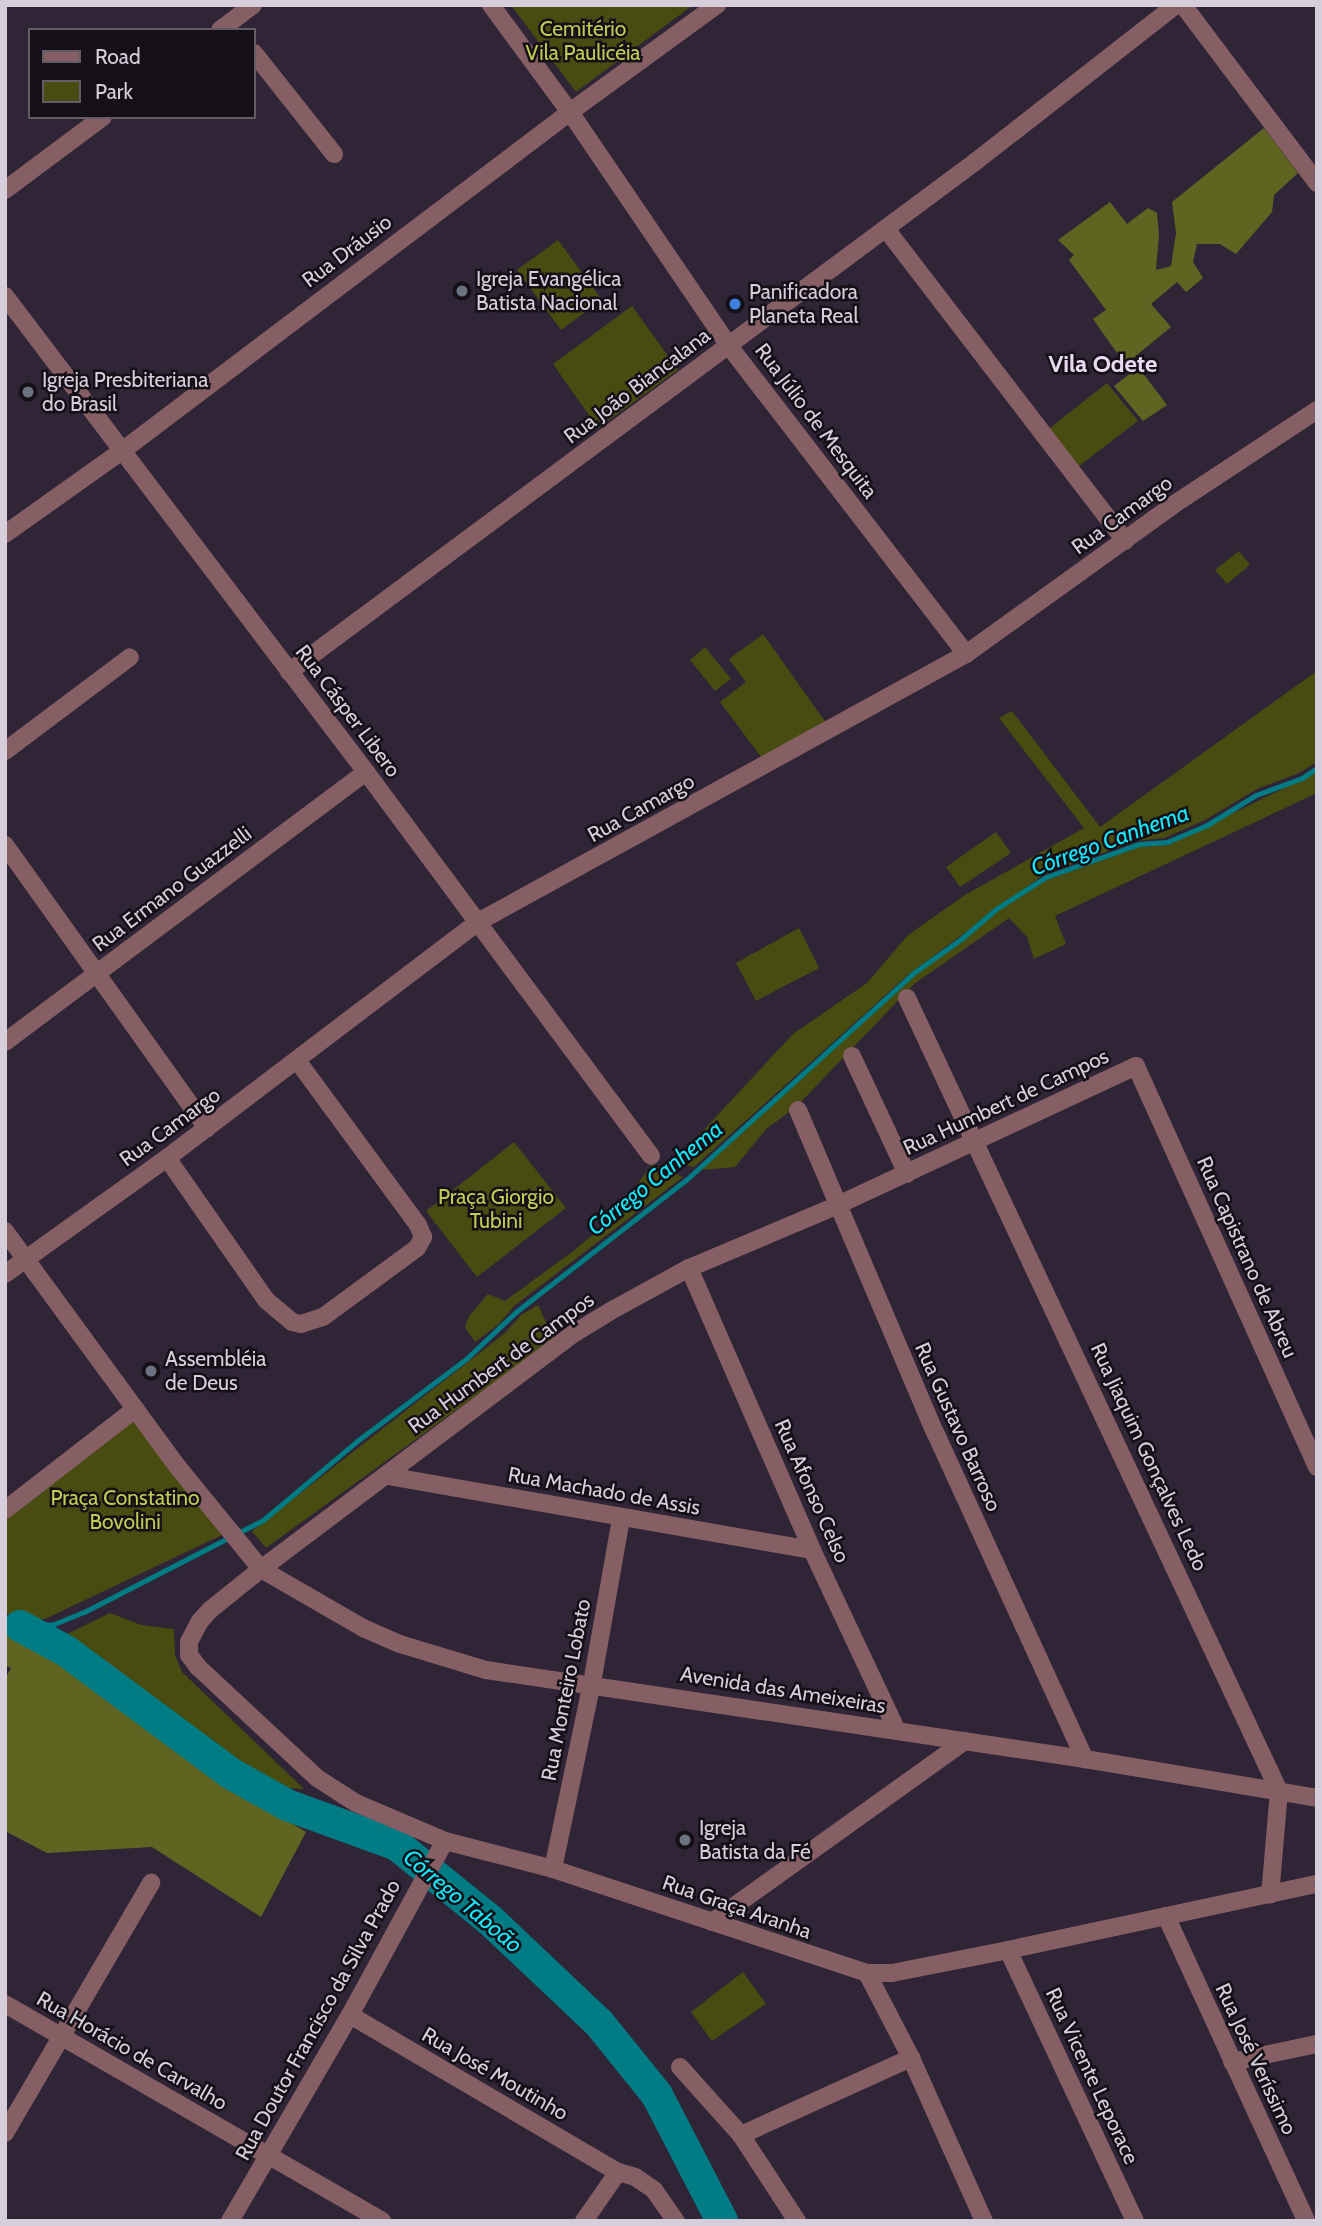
<!DOCTYPE html>
<html>
<head>
<meta charset="utf-8">
<style>
	body { margin:0 }
	#map { position:relative; width:1322px; height:2226px; overflow:hidden; background:#302437; font-family:Cabin,sans-serif }
	div>[style] { position:absolute }
	.green>* { inset:0; background:#484c11 }
	.forest>* { inset:0; background:#5f6521 }
	.stream>* { height:5px; margin:-2.5px; padding:0 2.5px; transform-origin:2.5px; border-radius:2.5px; background:#017b84 }
	.river>* { height:32px; margin:-16px; padding:0 16px; transform-origin:16px; border-radius:16px; background:#017b84 }
	.minor>* { height:18px; margin:-9px; padding:0 9px; transform-origin:9px; border-radius:9px; background:#855f63 }
	.dots>* { width:19px; height:19px; translate:-50% -50%; box-sizing:border-box; border:4px solid #151018; border-radius:50% }
	span { translate:-50% -50%; white-space:nowrap; text-align:center; line-height:1.15; -webkit-text-stroke:5px #151018; paint-order:stroke }
	.park-label { font-size:21px; color:#c2cb54 }
	.street-label { font-size:21px; color:#d6ceda }
	.poi-label { font-size:21px; color:#d6ceda }
	.left { translate:0 -50%; text-align:left }
	.water-label { font-size:23px; color:#16e8f9; font-style:italic }
	.quarter-label { font-size:24px; color:#ead9f2; font-weight:700 }
	.frame { position:absolute; inset:0; border:7px solid #d6ceda; pointer-events:none }
	.legend { position:absolute; left:28px; top:28px; width:228px; height:91px; box-sizing:border-box; background:#151018; border:2px solid #625c66; margin:0; padding:9px 12px; list-style:none; font-size:21px; color:#d6ceda }
	.legend li { display:flex; align-items:center; gap:14px; height:35px }
	.legend b { width:35px; border:2px solid #625c66 }
</style>
</head>
<body>
<div id="map">
	<div class="green">
		<div style="clip-path:polygon(511px 5px,693px 5px,576px 92px)"></div>
		<div style="clip-path:polygon(558px 240px,602px 300px,561px 330px,517px 270px)"></div>
		<div style="clip-path:polygon(632px 306px,678px 370px,598px 428px,553px 364px)"></div>
		<div style="clip-path:polygon(1107px 383px,1138px 421px,1075px 469px,1046px 431px)"></div>
		<div style="clip-path:polygon(1239px 551px,1250px 565px,1227px 584px,1215px 570px)"></div>
		<div style="clip-path:polygon(763px 634px,827px 724px,761px 757px,720px 702px,746px 682px,729px 659px)"></div>
		<div style="clip-path:polygon(705px 647px,731px 679px,715px 691px,690px 660px)"></div>
		<div style="clip-path:polygon(1317px 671px,1317px 762px,1299px 773px,1257px 789px,1205px 820px,1164px 838px,1136px 841px,1043px 875px,909px 974px,694px 1167px,674px 1162px,793px 1034px,867px 983px,908px 935px,965px 895px,1084px 828px,999px 718px,1012px 711px,1100px 827px)"></div>
		<div style="clip-path:polygon(1317px 772px,1317px 793px,1055px 916px,1066px 944px,1034px 959px,1027px 937px,1009px 918px,914px 984px,796px 1107px,766px 1129px,735px 1167px,701px 1170px,914px 975px,963px 941px,998px 910px,1047px 880px,1139px 847px,1168px 845px)"></div>
		<div style="clip-path:polygon(996px 832px,1011px 853px,960px 887px,946px 867px)"></div>
		<div style="clip-path:polygon(799px 928px,819px 968px,756px 1001px,736px 963px)"></div>
		<div style="clip-path:polygon(514px 1142px,566px 1208px,477px 1277px,426px 1211px)"></div>
		<div style="clip-path:polygon(652px 1164px,683px 1177px,514px 1306px,499px 1324px,475px 1342px,465px 1327px,469px 1316px,488px 1294px,505px 1301px,572px 1252px,613px 1218px)"></div>
		<div style="clip-path:polygon(538px 1305px,554px 1339px,266px 1548px,252px 1531px,505px 1333px,521px 1315px)"></div>
		<div style="clip-path:polygon(139px 1417px,222px 1535px,45px 1619px,19px 1619px,5px 1613px,5px 1520px)"></div>
		<div style="clip-path:polygon(110px 1613px,141px 1625px,174px 1629px,175px 1655px,182px 1672px,304px 1789px,286px 1788px,225px 1755px,65px 1635px)"></div>
		<div style="clip-path:polygon(743px 1972px,766px 2004px,712px 2041px,691px 2012px)"></div>
	</div>
	<div class="forest">
		<div style="clip-path:polygon(1264px 128px,1298px 173px,1274px 195px,1272px 212px,1236px 254px,1220px 244px,1197px 244px,1193px 262px,1203px 278px,1186px 292px,1177px 282px,1151px 304px,1171px 327px,1132px 359px,1167px 405px,1143px 421px,1114px 386px,1131px 373px,1093px 319px,1106px 310px,1069px 260px,1074px 255px,1058px 240px,1110px 202px,1127px 224px,1148px 208px,1157px 213px,1159px 235px,1156px 270px,1171px 266px,1176px 233px,1172px 202px)"></div>
		<div style="clip-path:polygon(5px 1626px,61px 1654px,78px 1675px,239px 1791px,306px 1832px,261px 1917px,152px 1847px,47px 1853px,5px 1831px,5px 1679px,11px 1668px,5px 1665px)"></div>
	</div>
	<div class="stream">
		<div style="left:5px;top:1618px;width:17px;rotate:28deg"></div>
		<div style="left:20px;top:1626px;width:34px;rotate:-3deg"></div>
		<div style="left:54px;top:1624px;width:32px;rotate:-22deg"></div>
		<div style="left:84px;top:1612px;width:201px;rotate:-27.2deg"></div>
		<div style="left:263px;top:1520px;width:123px;rotate:-40deg"></div>
		<div style="left:357px;top:1441px;width:136px;rotate:-37deg"></div>
		<div style="left:466px;top:1359px;width:70px;rotate:-43.3deg"></div>
		<div style="left:517px;top:1311px;width:214px;rotate:-37.8deg"></div>
		<div style="left:686px;top:1180px;width:306px;rotate:-42.3deg"></div>
		<div style="left:912px;top:974px;width:60px;rotate:-35.5deg"></div>
		<div style="left:961px;top:939px;width:46px;rotate:-40.6deg"></div>
		<div style="left:996px;top:909px;width:59px;rotate:-32.6deg"></div>
		<div style="left:1046px;top:877px;width:99px;rotate:-19.5deg"></div>
		<div style="left:1139px;top:844px;width:28px;rotate:-4deg"></div>
		<div style="left:1167px;top:842px;width:43px;rotate:-23deg"></div>
		<div style="left:1207px;top:825px;width:57px;rotate:-31.5deg"></div>
		<div style="left:1256px;top:795px;width:49px;rotate:-20.3deg"></div>
		<div style="left:1302px;top:778px;width:18px;rotate:-34deg"></div>
	</div>
	<div class="river">
		<div style="left:20px;top:1626px;width:52px;rotate:28.5deg"></div>
		<div style="left:66px;top:1651px;width:204px;rotate:36.6deg"></div>
		<div style="left:230px;top:1773px;width:65px;rotate:29.3deg"></div>
		<div style="left:287px;top:1805px;width:117px;rotate:20deg"></div>
		<div style="left:397px;top:1845px;width:119px;rotate:38.9deg"></div>
		<div style="left:490px;top:1920px;width:150px;rotate:43.4deg"></div>
		<div style="left:599px;top:2023px;width:92px;rotate:51.1deg"></div>
		<div style="left:657px;top:2095px;width:142px;rotate:62.7deg"></div>
	</div>
	<div class="minor">
		<div style="left:491px;top:5px;width:133px;rotate:53.6deg"></div>
		<div style="left:570px;top:112px;width:283px;rotate:55.8deg"></div>
		<div style="left:729px;top:346px;width:389px;rotate:52.4deg"></div>
		<div style="left:1183px;top:5px;width:223px;rotate:53deg"></div>
		<div style="left:220px;top:30px;width:41px;rotate:-37.1deg"></div>
		<div style="left:254px;top:53px;width:129px;rotate:51.6deg"></div>
		<div style="left:5px;top:190px;width:122px;rotate:-36.7deg"></div>
		<div style="left:886px;top:229px;width:393px;rotate:52.5deg"></div>
		<div style="left:5px;top:296px;width:597px;rotate:52.82deg"></div>
		<div style="left:366px;top:772px;width:478px;rotate:53.4deg"></div>
		<div style="left:5px;top:534px;width:143px;rotate:-35.4deg"></div>
		<div style="left:122px;top:451px;width:562px;rotate:-37.11deg"></div>
		<div style="left:570px;top:112px;width:182px;rotate:-36.1deg"></div>
		<div style="left:289px;top:672px;width:855px;rotate:-36.63deg"></div>
		<div style="left:975px;top:162px;width:255px;rotate:-38deg"></div>
		<div style="left:5px;top:751px;width:156px;rotate:-36.9deg"></div>
		<div style="left:5px;top:845px;width:348px;rotate:54.5deg"></div>
		<div style="left:907px;top:998px;width:876px;rotate:64.87deg"></div>
		<div style="left:1279px;top:1791px;width:104px;rotate:94.9deg"></div>
		<div style="left:5px;top:1042px;width:451px;rotate:-36.8deg"></div>
		<div style="left:852px;top:1056px;width:130px;rotate:65deg"></div>
		<div style="left:798px;top:1110px;width:350px;rotate:67deg"></div>
		<div style="left:935px;top:1432px;width:360px;rotate:65.4deg"></div>
		<div style="left:167px;top:1158px;width:173px;rotate:55.1deg"></div>
		<div style="left:266px;top:1300px;width:34px;rotate:40deg"></div>
		<div style="left:292px;top:1322px;width:9px;rotate:13deg"></div>
		<div style="left:301px;top:1324px;width:23px;rotate:-18deg"></div>
		<div style="left:323px;top:1317px;width:117px;rotate:-36.3deg"></div>
		<div style="left:417px;top:1248px;width:13px;rotate:-61deg"></div>
		<div style="left:423px;top:1237px;width:13px;rotate:-113deg"></div>
		<div style="left:418px;top:1225px;width:205px;rotate:-126.3deg"></div>
		<div style="left:5px;top:1231px;width:291px;rotate:53.8deg"></div>
		<div style="left:177px;top:1466px;width:133px;rotate:50.8deg"></div>
		<div style="left:261px;top:1569px;width:118px;rotate:30deg"></div>
		<div style="left:363px;top:1628px;width:40px;rotate:23.4deg"></div>
		<div style="left:400px;top:1644px;width:90px;rotate:16.8deg"></div>
		<div style="left:486px;top:1670px;width:606px;rotate:8.45deg"></div>
		<div style="left:1085px;top:1759px;width:235px;rotate:9.5deg"></div>
		<div style="left:689px;top:1268px;width:308px;rotate:66.4deg"></div>
		<div style="left:812px;top:1550px;width:200px;rotate:64.8deg"></div>
		<div style="left:5px;top:1274px;width:199px;rotate:-35.6deg"></div>
		<div style="left:167px;top:1158px;width:390px;rotate:-37.2deg"></div>
		<div style="left:478px;top:922px;width:557px;rotate:-28.77deg"></div>
		<div style="left:966px;top:654px;width:255px;rotate:-35.7deg"></div>
		<div style="left:1173px;top:505px;width:173px;rotate:-33.4deg"></div>
		<div style="left:1317px;top:1467px;width:440px;rotate:-114.3deg"></div>
		<div style="left:1136px;top:1066px;width:331px;rotate:155deg"></div>
		<div style="left:836px;top:1206px;width:160px;rotate:157.1deg"></div>
		<div style="left:689px;top:1268px;width:85px;rotate:151.3deg"></div>
		<div style="left:614px;top:1309px;width:48px;rotate:148.6deg"></div>
		<div style="left:573px;top:1334px;width:391px;rotate:143deg"></div>
		<div style="left:261px;top:1569px;width:65px;rotate:141.2deg"></div>
		<div style="left:210px;top:1610px;width:15px;rotate:132deg"></div>
		<div style="left:200px;top:1621px;width:24px;rotate:118deg"></div>
		<div style="left:189px;top:1642px;width:13px;rotate:90deg"></div>
		<div style="left:189px;top:1655px;width:15px;rotate:53deg"></div>
		<div style="left:198px;top:1667px;width:163px;rotate:43deg"></div>
		<div style="left:317px;top:1778px;width:46px;rotate:32.7deg"></div>
		<div style="left:356px;top:1803px;width:97px;rotate:23.1deg"></div>
		<div style="left:445px;top:1841px;width:112px;rotate:14.5deg"></div>
		<div style="left:553px;top:1869px;width:331px;rotate:18.3deg"></div>
		<div style="left:867px;top:1973px;width:25px"></div>
		<div style="left:892px;top:1973px;width:118px;rotate:-11.2deg"></div>
		<div style="left:1008px;top:1950px;width:316px;rotate:-12.1deg"></div>
		<div style="left:388px;top:1476px;width:430px;rotate:9.9deg"></div>
		<div style="left:5px;top:1510px;width:165px;rotate:-37.8deg"></div>
		<div style="left:553px;top:1869px;width:190px;rotate:-78.2deg"></div>
		<div style="left:592px;top:1683px;width:168px;rotate:-80deg"></div>
		<div style="left:1166px;top:1916px;width:336px;rotate:65.3deg"></div>
		<div style="left:712px;top:1922px;width:311px;rotate:-35.6deg"></div>
		<div style="left:1008px;top:1950px;width:299px;rotate:64.9deg"></div>
		<div style="left:867px;top:1973px;width:96px;rotate:62.6deg"></div>
		<div style="left:911px;top:2058px;width:179px;rotate:65.9deg"></div>
		<div style="left:5px;top:2004px;width:435px;rotate:29.9deg"></div>
		<div style="left:350px;top:2015px;width:311px;rotate:30.4deg"></div>
		<div style="left:618px;top:2172px;width:18px;rotate:16deg"></div>
		<div style="left:635px;top:2177px;width:23px;rotate:34deg"></div>
		<div style="left:654px;top:2190px;width:38px;rotate:55deg"></div>
		<div style="left:1232px;top:2062px;width:87px;rotate:-12deg"></div>
		<div style="left:680px;top:2067px;width:91px;rotate:48.1deg"></div>
		<div style="left:5px;top:2133px;width:290px;rotate:-59.7deg"></div>
		<div style="left:230px;top:2221px;width:238px;rotate:-59.8deg"></div>
		<div style="left:350px;top:2015px;width:198px;rotate:-61.4deg"></div>
		<div style="left:584px;top:2221px;width:60px;rotate:-55.2deg"></div>
		<div style="left:797px;top:2221px;width:103px;rotate:-123.1deg"></div>
		<div style="left:741px;top:2135px;width:187px;rotate:-24.4deg"></div>
	</div>
	<div class="dots">
		<div style="left:462px;top:291px;background:#6b7280"></div>
		<div style="left:735px;top:304px;background:#3f7fe0"></div>
		<div style="left:28px;top:392px;background:#6b7280"></div>
		<div style="left:151px;top:1371px;background:#6b7280"></div>
		<div style="left:685px;top:1840px;background:#6b7280"></div>
	</div>
	<div class="park-label">
		<span style="left:583px;top:41px">Cemitério<br>Vila Paulicéia</span>
		<span style="left:496px;top:1209px">Praça Giorgio<br>Tubini</span>
		<span style="left:125px;top:1510px">Praça Constatino<br>Bovolini</span>
	</div>
	<div class="street-label">
		<span style="left:347px;top:251px;rotate:-37deg">Rua Dráusio</span>
		<span style="left:637px;top:386px;rotate:-37deg">Rua João Biancalana</span>
		<span style="left:816px;top:421px;rotate:53deg">Rua Júlio de Mesquita</span>
		<span style="left:1122px;top:515px;rotate:-36deg">Rua Camargo</span>
		<span style="left:348px;top:711px;rotate:53deg">Rua Cásper Libero</span>
		<span style="left:641px;top:808px;rotate:-29deg">Rua Camargo</span>
		<span style="left:172px;top:889px;rotate:-37deg">Rua Ermano Guazzelli</span>
		<span style="left:1006px;top:1102px;rotate:-25deg">Rua Humbert de Campos</span>
		<span style="left:170px;top:1127px;rotate:-36deg">Rua Camargo</span>
		<span style="left:1247px;top:1257px;rotate:66deg">Rua Capistrano de Abreu</span>
		<span style="left:501px;top:1363px;rotate:-36deg">Rua Humbert de Campos</span>
		<span style="left:958px;top:1427px;rotate:66deg">Rua Gustavo Barroso</span>
		<span style="left:1149px;top:1457px;rotate:65deg">Rua Jiaquim Gonçalves Ledo</span>
		<span style="left:604px;top:1491px;rotate:10deg">Rua Machado de Assis</span>
		<span style="left:812px;top:1491px;rotate:66deg">Rua Afonso Celso</span>
		<span style="left:566px;top:1690px;rotate:-79deg">Rua Monteiro Lobato</span>
		<span style="left:783px;top:1690px;rotate:9deg">Avenida das Ameixeiras</span>
		<span style="left:737px;top:1907px;rotate:19deg">Rua Graça Aranha</span>
		<span style="left:318px;top:2020px;rotate:-61deg">Rua Doutor Francisco da Silva Prado</span>
		<span style="left:132px;top:2051px;rotate:30deg">Rua Horácio de Carvalho</span>
		<span style="left:1256px;top:2059px;rotate:65deg">Rua José Veríssimo</span>
		<span style="left:495px;top:2074px;rotate:30deg">Rua José Moutinho</span>
		<span style="left:1092px;top:2076px;rotate:65deg">Rua Vicente Leporace</span>
	</div>
	<div class="poi-label">
		<span class="left" style="left:476px;top:291px">Igreja Evangélica<br>Batista Nacional</span>
		<span class="left" style="left:749px;top:304px">Panificadora<br>Planeta Real</span>
		<span class="left" style="left:42px;top:392px">Igreja Presbiteriana<br>do Brasil</span>
		<span class="left" style="left:165px;top:1371px">Assembléia<br>de Deus</span>
		<span class="left" style="left:699px;top:1840px">Igreja<br>Batista da Fé</span>
	</div>
	<div class="water-label">
		<span style="left:1110px;top:840px;rotate:-20deg">Córrego Canhema</span>
		<span style="left:655px;top:1178px;rotate:-39deg">Córrego Canhema</span>
		<span style="left:463px;top:1901px;rotate:40deg">Córrego Taboão</span>
	</div>
	<div class="quarter-label">
		<span style="left:1103px;top:364px">Vila Odete</span>
	</div>
	<div class="frame"></div>
	<ul class="legend">
	<li><b style="height:9px;background:#855f63"></b>Road</li>
	<li><b style="height:19px;background:#484c11"></b>Park</li>
	</ul>
</div>
</body>
</html>
